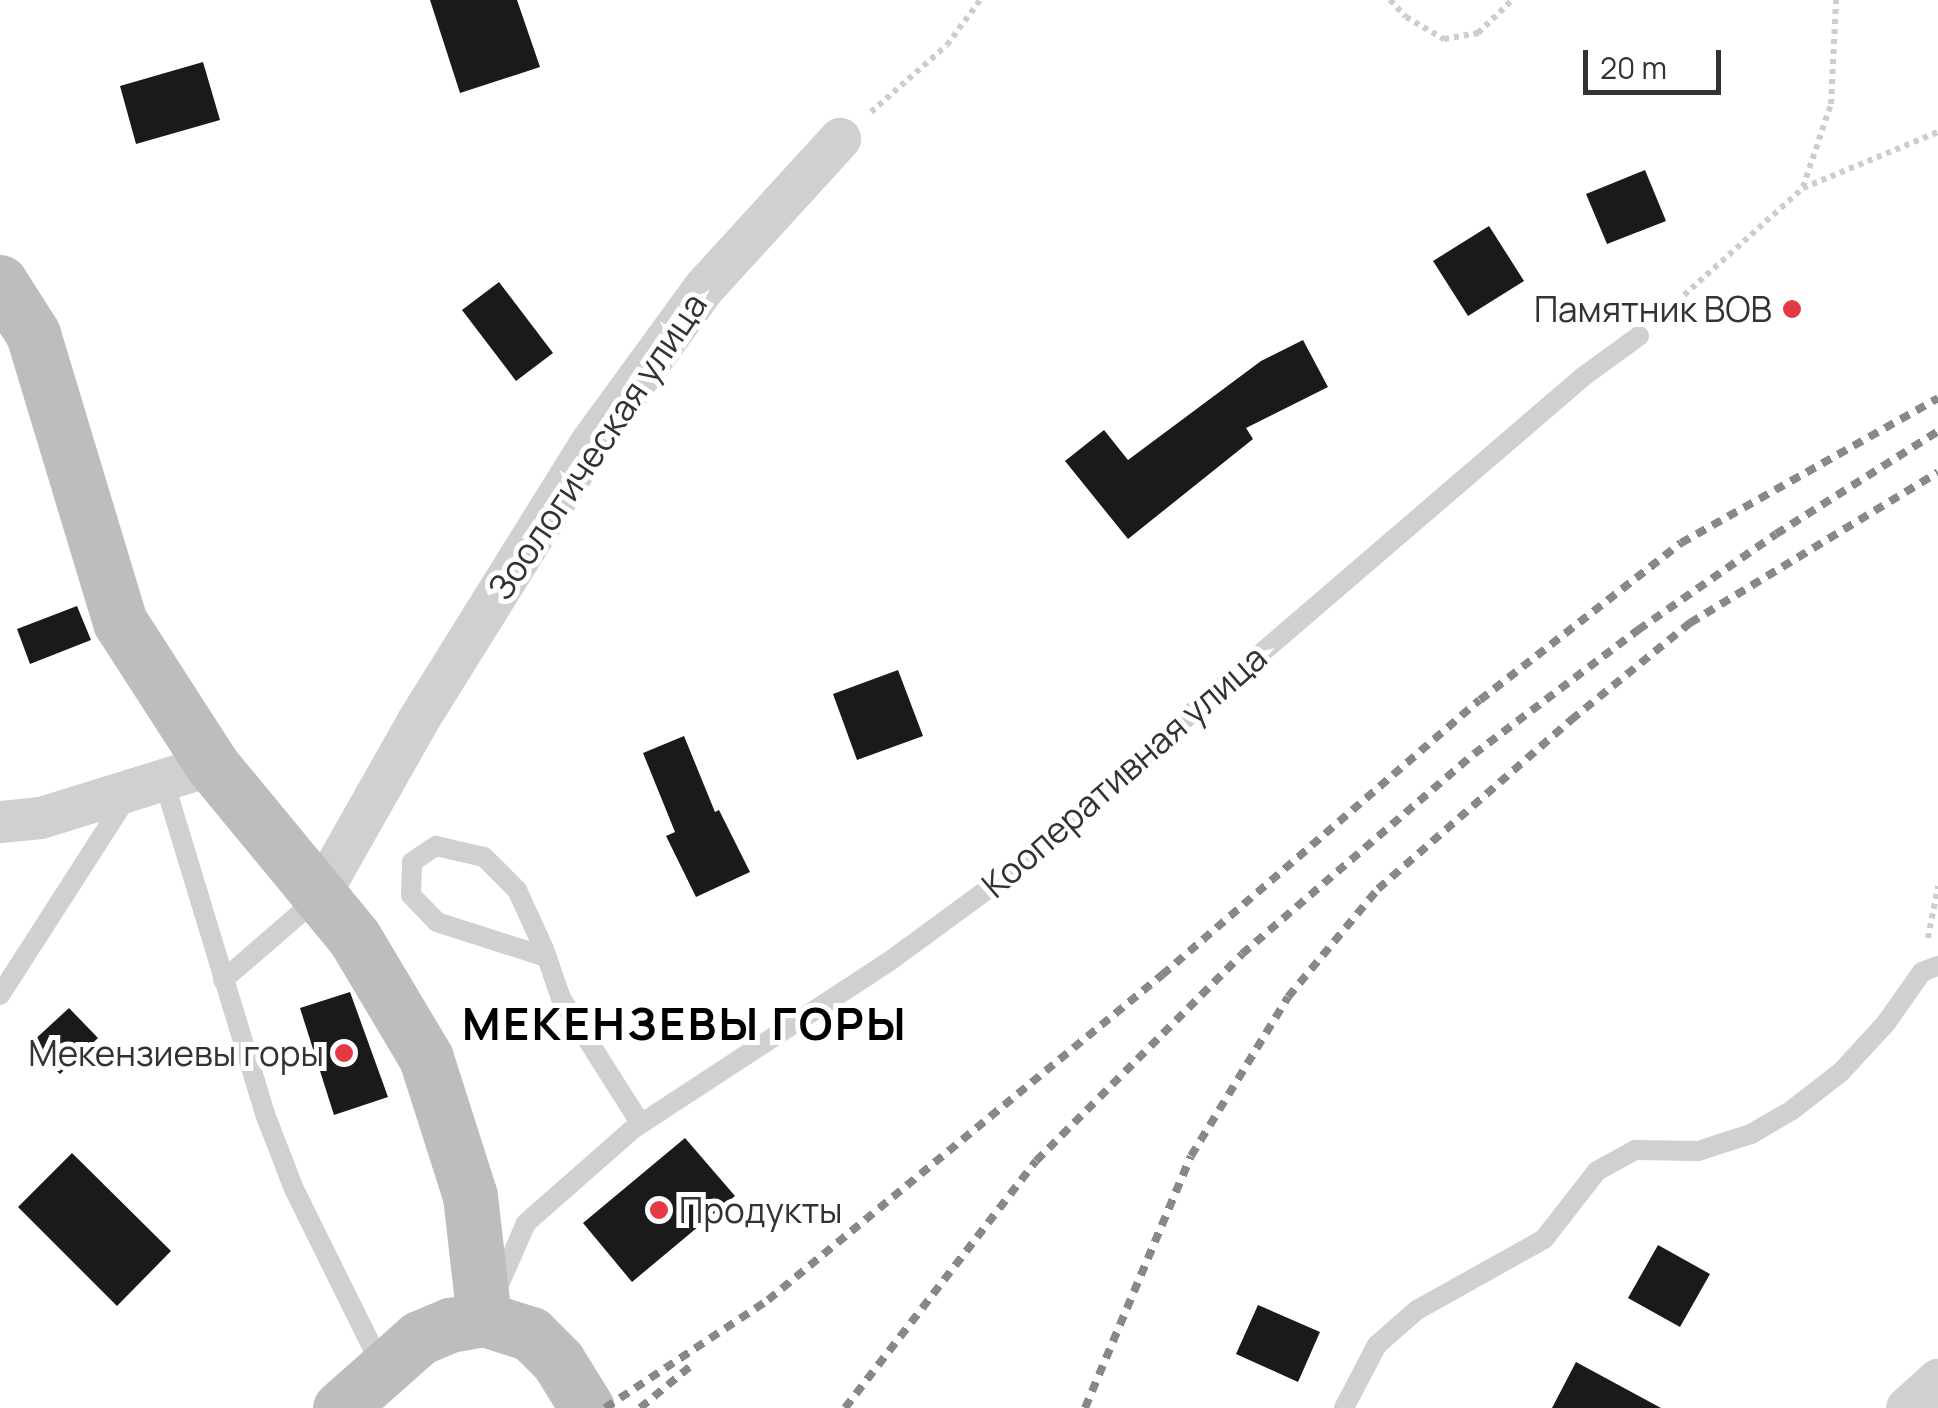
<!DOCTYPE html>
<html>
<head>
<meta charset="utf-8">
<style>
	body { margin:0 }
	#map { position:relative; width:1938px; height:1408px; overflow:hidden; background:#fff; font-family:Manrope,sans-serif }
	div>[style] { position:absolute }
	.building>* { inset:0; background:#1a1a1a }
	.path>* { height:6px; margin-top:-3px; transform-origin:0; background:repeating-linear-gradient(90deg,#cdcdcd 0 5px,transparent 0 10px) }
	.lane>* { height:20px; margin:-10px; padding:0 10px; transform-origin:10px; border-radius:10px; background:#d0d0d0 }
	.street>* { height:42px; margin:-21px; padding:0 21px; transform-origin:21px; border-radius:21px; background:#d0d0d0 }
	.secondary>* { height:55px; margin:-27.5px; padding:0 27.5px; transform-origin:27.5px; border-radius:27.5px; background:#bdbdbd }
	.rail>* { height:8px; margin-top:-4px; transform-origin:0; background:repeating-linear-gradient(90deg,#888 0 10px,transparent 0 18px) }
	.dots>* { width:28px; height:28px; translate:-50% -50%; box-sizing:border-box; border:5px solid #fff; border-radius:50% }
	span { translate:-50% -50%; white-space:nowrap; text-align:center; line-height:1.15; -webkit-text-stroke:10px #fff; paint-order:stroke }
	.poi-label { font-size:35px; color:#333 }
	.right { translate:-100% -50%; text-align:right }
	.left { translate:0 -50%; text-align:left }
	.street-label { font-size:35px; color:#333 }
	.district-label { font-size:45px; color:#000; font-weight:700; letter-spacing:2.5px }
	.scale { position:absolute; left:1583px; top:50px; width:138px; height:45px; box-sizing:border-box; border:5px solid #333; border-top:0; padding-left:12px; font-size:30px; line-height:35px; white-space:nowrap; color:#333; -webkit-text-stroke:8px #fff; paint-order:stroke }
</style>
</head>
<body>
<div id="map">
	<div class="building">
		<div style="clip-path:polygon(430px 0,517px 0,540px 67px,460px 93px)"></div>
		<div style="clip-path:polygon(203px 62px,220px 120px,136px 144px,120px 86px)"></div>
		<div style="clip-path:polygon(1645px 170px,1666px 221px,1607px 244px,1586px 194px)"></div>
		<div style="clip-path:polygon(1489px 226px,1524px 281px,1468px 316px,1433px 261px)"></div>
		<div style="clip-path:polygon(499px 282px,553px 353px,516px 381px,462px 310px)"></div>
		<div style="clip-path:polygon(1303px 340px,1328px 387px,1246px 428px,1253px 439px,1128px 539px,1065px 461px,1104px 430px,1128px 460px,1261px 361px)"></div>
		<div style="clip-path:polygon(77px 606px,91px 640px,30px 664px,17px 629px)"></div>
		<div style="clip-path:polygon(898px 670px,923px 736px,857px 760px,833px 694px)"></div>
		<div style="clip-path:polygon(684px 736px,715px 812px,719px 810px,750px 872px,696px 897px,666px 836px,675px 832px,643px 753px)"></div>
		<div style="clip-path:polygon(350px 992px,388px 1097px,334px 1115px,300px 1008px)"></div>
		<div style="clip-path:polygon(69px 1008px,98px 1038px,60px 1074px,31px 1043px)"></div>
		<div style="clip-path:polygon(685px 1138px,735px 1196px,632px 1282px,583px 1223px)"></div>
		<div style="clip-path:polygon(72px 1153px,171px 1251px,117px 1306px,18px 1207px)"></div>
		<div style="clip-path:polygon(1658px 1245px,1710px 1274px,1680px 1327px,1628px 1298px)"></div>
		<div style="clip-path:polygon(1258px 1305px,1320px 1332px,1298px 1382px,1236px 1354px)"></div>
		<div style="clip-path:polygon(1576px 1362px,1661px 1408px,1552px 1408px)"></div>
	</div>
	<div class="path">
		<div style="left:1390px;top:0;width:23px;rotate:47deg"></div>
		<div style="left:1406px;top:17px;width:44px;rotate:30.1deg"></div>
		<div style="left:1444px;top:39px;width:35px;rotate:-10deg"></div>
		<div style="left:1478px;top:33px;width:47px;rotate:-44.1deg"></div>
		<div style="left:871px;top:112px;width:101px;rotate:-41.4deg"></div>
		<div style="left:947px;top:45px;width:56px;rotate:-53.7deg"></div>
		<div style="left:1803px;top:187px;width:88px;rotate:-71.4deg"></div>
		<div style="left:1831px;top:104px;width:104px;rotate:-87.2deg"></div>
		<div style="left:1662px;top:315px;width:190px;rotate:-42deg"></div>
		<div style="left:1803px;top:188px;width:146px;rotate:-22.5deg"></div>
		<div style="left:1928px;top:938px;width:53px;rotate:-79.1deg"></div>
	</div>
	<div class="lane">
		<div style="left:163px;top:778px;width:351px;rotate:73.1deg"></div>
		<div style="left:265px;top:1114px;width:80px;rotate:68.9deg"></div>
		<div style="left:294px;top:1189px;width:196px;rotate:63.7deg"></div>
		<div style="left:546px;top:957px;width:114px;rotate:-162.2deg"></div>
		<div style="left:437px;top:922px;width:37px;rotate:-134deg"></div>
		<div style="left:411px;top:895px;width:33px;rotate:-88deg"></div>
		<div style="left:412px;top:862px;width:29px;rotate:-34deg"></div>
		<div style="left:436px;top:846px;width:49px;rotate:12.9deg"></div>
		<div style="left:484px;top:857px;width:47px;rotate:45deg"></div>
		<div style="left:517px;top:890px;width:65px;rotate:65.4deg"></div>
		<div style="left:544px;top:949px;width:52px;rotate:70.9deg"></div>
		<div style="left:561px;top:998px;width:149px;rotate:57.6deg"></div>
		<div style="left:223px;top:980px;width:125px;rotate:-40.8deg"></div>
		<div style="left:0;top:995px;width:237px;rotate:-57.3deg"></div>
		<div style="left:495px;top:1294px;width:77px;rotate:-66.4deg"></div>
		<div style="left:526px;top:1223px;width:142px;rotate:-41.3deg"></div>
		<div style="left:633px;top:1129px;width:303px;rotate:-33.2deg"></div>
		<div style="left:887px;top:963px;width:203px;rotate:-36.2deg"></div>
		<div style="left:1051px;top:843px;width:187px;rotate:-42.8deg"></div>
		<div style="left:1188px;top:716px;width:522px;rotate:-40.65deg"></div>
		<div style="left:1584px;top:376px;width:68px;rotate:-36deg"></div>
		<div style="left:1344px;top:1408px;width:71px;rotate:-62.4deg"></div>
		<div style="left:1377px;top:1345px;width:53px;rotate:-41.2deg"></div>
		<div style="left:1417px;top:1310px;width:145px;rotate:-29.2deg"></div>
		<div style="left:1544px;top:1239px;width:86px;rotate:-52.1deg"></div>
		<div style="left:1597px;top:1171px;width:43px;rotate:-28.9deg"></div>
		<div style="left:1635px;top:1150px;width:63px;rotate:0.9deg"></div>
		<div style="left:1698px;top:1151px;width:56px;rotate:-17.8deg"></div>
		<div style="left:1751px;top:1134px;width:48px;rotate:-30.3deg"></div>
		<div style="left:1792px;top:1110px;width:62px;rotate:-37.8deg"></div>
		<div style="left:1841px;top:1072px;width:67px;rotate:-47.4deg"></div>
		<div style="left:1886px;top:1023px;width:62px;rotate:-54.8deg"></div>
		<div style="left:1922px;top:972px;width:17px;rotate:-21deg"></div>
	</div>
	<div class="street">
		<div style="left:0;top:822px;width:41px;rotate:-5.6deg"></div>
		<div style="left:41px;top:818px;width:179px;rotate:-17.2deg"></div>
		<div style="left:318px;top:898px;width:203px;rotate:-60.5deg"></div>
		<div style="left:418px;top:721px;width:327px;rotate:-58.1deg"></div>
		<div style="left:591px;top:443px;width:192px;rotate:-53.9deg"></div>
		<div style="left:704px;top:288px;width:202px;rotate:-47.6deg"></div>
		<div style="left:1907px;top:1408px;width:42px;rotate:-42.1deg"></div>
	</div>
	<div class="secondary">
		<div style="left:0;top:282px;width:62px;rotate:57.6deg"></div>
		<div style="left:33px;top:334px;width:301px;rotate:73.2deg"></div>
		<div style="left:120px;top:622px;width:170px;rotate:57.2deg"></div>
		<div style="left:212px;top:765px;width:223px;rotate:50.5deg"></div>
		<div style="left:354px;top:937px;width:141px;rotate:59.2deg"></div>
		<div style="left:426px;top:1058px;width:145px;rotate:72.3deg"></div>
		<div style="left:470px;top:1196px;width:124px;rotate:83.5deg"></div>
		<div style="left:340px;top:1408px;width:106px;rotate:-41.5deg"></div>
		<div style="left:419px;top:1338px;width:34px;rotate:-23deg"></div>
		<div style="left:450px;top:1325px;width:35px;rotate:-10deg"></div>
		<div style="left:484px;top:1319px;width:49px;rotate:17.7deg"></div>
		<div style="left:531px;top:1334px;width:38px;rotate:45deg"></div>
		<div style="left:558px;top:1361px;width:55px;rotate:58.3deg"></div>
	</div>
	<div class="rail">
		<div style="left:605px;top:1408px;width:196px;rotate:-33.5deg"></div>
		<div style="left:768px;top:1300px;width:511px;rotate:-39.52deg"></div>
		<div style="left:1162px;top:975px;width:420px;rotate:-40.9deg"></div>
		<div style="left:1480px;top:700px;width:255px;rotate:-38deg"></div>
		<div style="left:1681px;top:543px;width:295px;rotate:-29.4deg"></div>
		<div style="left:640px;top:1408px;width:67px;rotate:-39.6deg"></div>
		<div style="left:845px;top:1408px;width:312px;rotate:-52.3deg"></div>
		<div style="left:1036px;top:1161px;width:292px;rotate:-45.1deg"></div>
		<div style="left:1242px;top:954px;width:306px;rotate:-40.8deg"></div>
		<div style="left:1474px;top:754px;width:206px;rotate:-37.1deg"></div>
		<div style="left:1638px;top:630px;width:168px;rotate:-34.8deg"></div>
		<div style="left:1776px;top:534px;width:192px;rotate:-32.4deg"></div>
		<div style="left:1085px;top:1408px;width:273px;rotate:-67.2deg"></div>
		<div style="left:1191px;top:1156px;width:186px;rotate:-58.6deg"></div>
		<div style="left:1288px;top:997px;width:141px;rotate:-50.2deg"></div>
		<div style="left:1378px;top:889px;width:257px;rotate:-41.2deg"></div>
		<div style="left:1571px;top:720px;width:154px;rotate:-39.2deg"></div>
		<div style="left:1690px;top:623px;width:290px;rotate:-31.3deg"></div>
	</div>
	<div class="dots">
		<div style="left:1792px;top:309px;background:#e63946"></div>
		<div style="left:344px;top:1053px;background:#e63946"></div>
		<div style="left:659px;top:1210px;background:#e63946"></div>
	</div>
	<div class="poi-label">
		<span class="right" style="left:1772px;top:309px">Памятник ВОВ</span>
		<span class="right" style="left:324px;top:1053px">Мекензиевы горы</span>
		<span class="left" style="left:679px;top:1210px">Продукты</span>
	</div>
	<div class="street-label">
		<span style="left:597px;top:446px;rotate:-56deg">Зоологическая улица</span>
		<span style="left:1124px;top:771px;rotate:-41deg">Кооперативная улица</span>
	</div>
	<div class="district-label">
		<span style="left:685px;top:1024px">МЕКЕНЗЕВЫ ГОРЫ</span>
	</div>
	<div class="scale">20 m</div>
</div>
</body>
</html>
